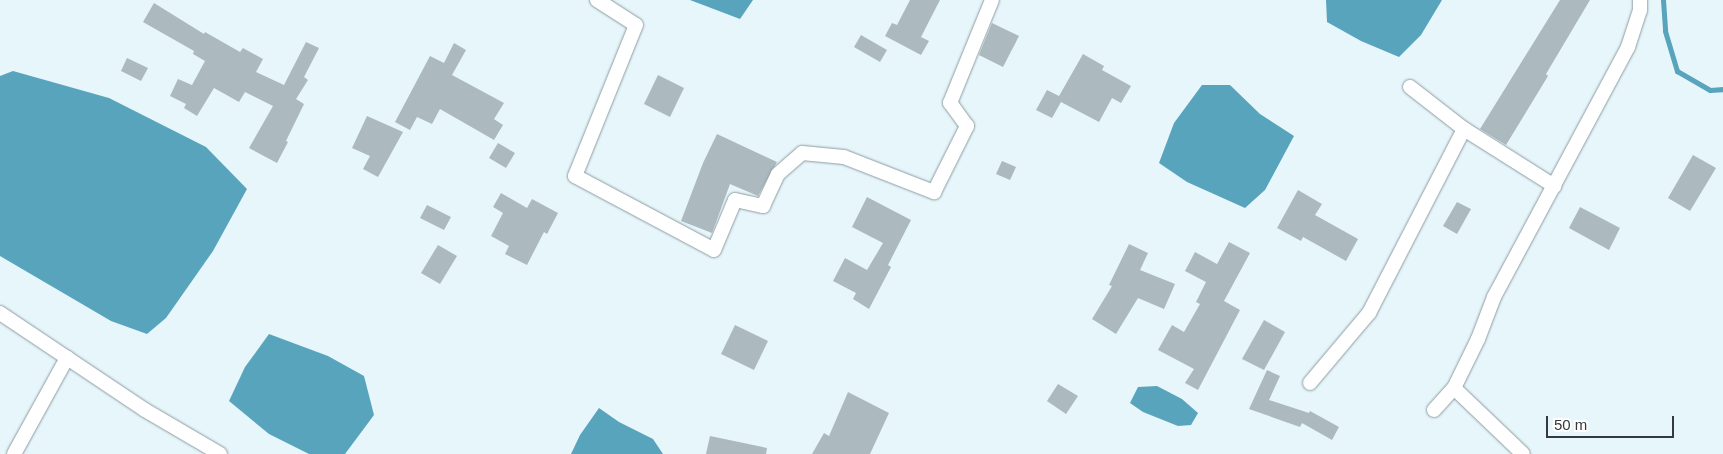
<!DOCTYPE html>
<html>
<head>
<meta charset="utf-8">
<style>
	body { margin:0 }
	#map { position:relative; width:1723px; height:454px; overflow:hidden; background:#e6f6fb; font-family:Helvetica,sans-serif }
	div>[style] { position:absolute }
	.water>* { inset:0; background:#59a4bd }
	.stream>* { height:5px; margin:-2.5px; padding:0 2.5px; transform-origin:2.5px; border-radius:2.5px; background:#59a4bd }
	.building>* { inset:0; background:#acbabf }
	.roads { filter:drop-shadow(0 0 1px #8e9ca1) drop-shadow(0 0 1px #8e9ca1) }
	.minor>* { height:14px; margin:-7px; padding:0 7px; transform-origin:7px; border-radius:7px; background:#fff }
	span { translate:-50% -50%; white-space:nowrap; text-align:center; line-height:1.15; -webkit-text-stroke:4px #fff; paint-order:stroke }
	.scale { position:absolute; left:1546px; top:416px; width:128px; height:22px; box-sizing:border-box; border:2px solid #343a3c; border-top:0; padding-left:6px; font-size:15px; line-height:18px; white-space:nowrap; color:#343a3c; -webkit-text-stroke:4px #fff; paint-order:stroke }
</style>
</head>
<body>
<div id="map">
	<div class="water">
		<div style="clip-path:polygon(690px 0,753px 0,740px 19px)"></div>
		<div style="clip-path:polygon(1326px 0,1442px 0,1421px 35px,1399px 57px,1361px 41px,1327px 22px)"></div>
		<div style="clip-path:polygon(13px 71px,109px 98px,206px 147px,247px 189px,213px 251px,166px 318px,147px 334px,111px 321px,0 256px,0 76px)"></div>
		<div style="clip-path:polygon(1202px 85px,1230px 85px,1260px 114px,1294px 136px,1265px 190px,1245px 208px,1187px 182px,1159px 163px,1174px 123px)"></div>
		<div style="clip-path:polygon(269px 334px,328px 356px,364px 376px,374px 415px,345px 454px,309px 454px,269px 434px,229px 401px,245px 367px)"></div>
		<div style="clip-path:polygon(1157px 386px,1182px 399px,1198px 413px,1191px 425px,1178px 426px,1143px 412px,1130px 403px,1138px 387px)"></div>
		<div style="clip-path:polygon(599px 408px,619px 422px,653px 439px,663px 454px,571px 454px,580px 435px)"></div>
	</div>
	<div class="stream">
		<div style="left:1663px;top:0;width:31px;rotate:86deg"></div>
		<div style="left:1665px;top:31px;width:42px;rotate:73.3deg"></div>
		<div style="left:1677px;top:71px;width:38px;rotate:30deg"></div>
		<div style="left:1710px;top:90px;width:13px;rotate:-4deg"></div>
	</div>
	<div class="building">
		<div style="clip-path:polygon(910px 0,940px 0,921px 37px,929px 41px,921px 55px,885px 36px,892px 23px,897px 25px)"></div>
		<div style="clip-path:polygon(1560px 0,1590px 0,1546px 74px,1548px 76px,1506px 145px,1480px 129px)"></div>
		<div style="clip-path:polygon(154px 3px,204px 34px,205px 32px,240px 52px,243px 48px,263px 59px,256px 72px,284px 85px,306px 42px,319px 48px,304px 77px,308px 80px,296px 99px,304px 104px,286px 141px,288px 142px,277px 163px,249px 148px,273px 106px,245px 92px,239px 102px,214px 88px,197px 116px,184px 108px,186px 104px,170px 96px,178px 79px,192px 85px,205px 61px,193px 54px,194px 51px,143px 22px)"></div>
		<div style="clip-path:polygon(992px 23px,1019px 36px,1003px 67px,979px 55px)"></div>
		<div style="clip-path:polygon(861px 35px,887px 50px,880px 62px,854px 47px)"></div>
		<div style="clip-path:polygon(454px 43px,466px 50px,452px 75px,504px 103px,494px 119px,503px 125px,494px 140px,440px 109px,432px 124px,417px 117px,410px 130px,395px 122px,430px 56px,444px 63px)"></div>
		<div style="clip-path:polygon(1083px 54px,1104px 66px,1102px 70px,1131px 86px,1121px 103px,1112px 98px,1099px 122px,1061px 102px,1052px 118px,1036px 110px,1047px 90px,1059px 96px)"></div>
		<div style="clip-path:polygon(127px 58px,148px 68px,141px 81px,121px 71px)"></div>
		<div style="clip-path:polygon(658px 75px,684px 88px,670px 117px,644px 104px)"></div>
		<div style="clip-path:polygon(367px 116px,403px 132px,378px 177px,363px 169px,370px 156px,352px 148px)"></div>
		<div style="clip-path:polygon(717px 134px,777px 162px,758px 196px,730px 184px,712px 233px,681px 221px,703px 163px)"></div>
		<div style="clip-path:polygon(498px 143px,515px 153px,506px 168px,489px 158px)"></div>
		<div style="clip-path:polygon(1693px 155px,1716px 168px,1690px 211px,1668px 198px)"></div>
		<div style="clip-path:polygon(1002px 161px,1016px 167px,1010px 180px,996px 174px)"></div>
		<div style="clip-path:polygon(1298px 190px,1322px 204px,1315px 215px,1358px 239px,1346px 261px,1303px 237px,1301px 241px,1277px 228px)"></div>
		<div style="clip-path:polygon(501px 193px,527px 208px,532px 199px,558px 213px,547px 234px,544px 232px,527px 265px,505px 254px,509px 246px,491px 236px,503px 213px,493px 207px)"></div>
		<div style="clip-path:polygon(867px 197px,911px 220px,888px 265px,891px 267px,869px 309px,853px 299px,856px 293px,833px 281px,845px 258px,867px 270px,883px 243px,852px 227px)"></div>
		<div style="clip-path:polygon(1457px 202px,1471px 209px,1457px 234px,1443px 226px)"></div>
		<div style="clip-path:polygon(427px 205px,451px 217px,444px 230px,420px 218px)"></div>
		<div style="clip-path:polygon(1580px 207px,1620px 228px,1609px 250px,1569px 228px)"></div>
		<div style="clip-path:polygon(1229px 242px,1250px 253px,1224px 301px,1240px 310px,1198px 390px,1185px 383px,1194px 369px,1158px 350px,1172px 325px,1184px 332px,1200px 304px,1196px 302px,1206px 282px,1185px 271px,1195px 252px,1217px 264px)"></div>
		<div style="clip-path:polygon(1129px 244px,1148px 253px,1140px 270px,1175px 284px,1164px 309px,1138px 298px,1116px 334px,1092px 319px,1112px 286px,1109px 285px)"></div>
		<div style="clip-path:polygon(438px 245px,457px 256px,440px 284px,421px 273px)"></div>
		<div style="clip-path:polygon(1264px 320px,1285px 332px,1264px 370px,1242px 359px)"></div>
		<div style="clip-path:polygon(735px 325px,768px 341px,754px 370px,721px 354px)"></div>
		<div style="clip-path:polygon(1267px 370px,1280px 376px,1269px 400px,1309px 413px,1310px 411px,1339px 427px,1332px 440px,1302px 423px,1300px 427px,1249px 409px)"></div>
		<div style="clip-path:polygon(1058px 384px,1078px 396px,1066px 414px,1047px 401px)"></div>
		<div style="clip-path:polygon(848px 392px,889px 413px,870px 454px,812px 454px,824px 433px,829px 436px)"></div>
		<div style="clip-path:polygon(710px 436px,767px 448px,766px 454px,706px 454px)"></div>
	</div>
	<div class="roads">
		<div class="minor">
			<div style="left:597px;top:0;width:46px;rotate:32.7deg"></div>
			<div style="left:636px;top:25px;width:163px;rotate:112deg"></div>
			<div style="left:575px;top:176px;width:157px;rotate:28deg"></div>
			<div style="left:714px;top:250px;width:54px;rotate:-67.2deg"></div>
			<div style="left:735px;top:200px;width:29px;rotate:12deg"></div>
			<div style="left:763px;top:206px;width:35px;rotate:-65deg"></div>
			<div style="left:778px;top:174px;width:32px;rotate:-41deg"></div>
			<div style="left:802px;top:153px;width:42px;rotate:5.4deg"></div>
			<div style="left:844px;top:157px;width:97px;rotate:21.3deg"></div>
			<div style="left:934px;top:192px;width:74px;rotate:-63.4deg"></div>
			<div style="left:967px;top:126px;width:29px;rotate:-126deg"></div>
			<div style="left:950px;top:103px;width:111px;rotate:-67.8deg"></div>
			<div style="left:1410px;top:87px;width:68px;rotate:37.9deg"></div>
			<div style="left:1464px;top:129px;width:107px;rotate:32.3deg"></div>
			<div style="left:0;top:313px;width:174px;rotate:33.8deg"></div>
			<div style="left:145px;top:410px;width:87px;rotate:30.4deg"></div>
			<div style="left:1310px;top:383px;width:92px;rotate:-49.9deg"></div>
			<div style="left:1369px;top:313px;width:207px;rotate:-62.7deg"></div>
			<div style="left:1454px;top:388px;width:95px;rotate:43.7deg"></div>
			<div style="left:1434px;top:410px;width:30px;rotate:-48deg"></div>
			<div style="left:1454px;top:388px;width:55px;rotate:-63.9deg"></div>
			<div style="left:1478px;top:339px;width:45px;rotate:-69.1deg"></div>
			<div style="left:1494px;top:297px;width:284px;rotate:-61.8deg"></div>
			<div style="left:1628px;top:47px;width:39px;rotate:-72deg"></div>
			<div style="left:1640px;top:10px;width:10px;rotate:-90deg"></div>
			<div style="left:14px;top:454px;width:110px;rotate:-61.1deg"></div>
		</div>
	</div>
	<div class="scale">50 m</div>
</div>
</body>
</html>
